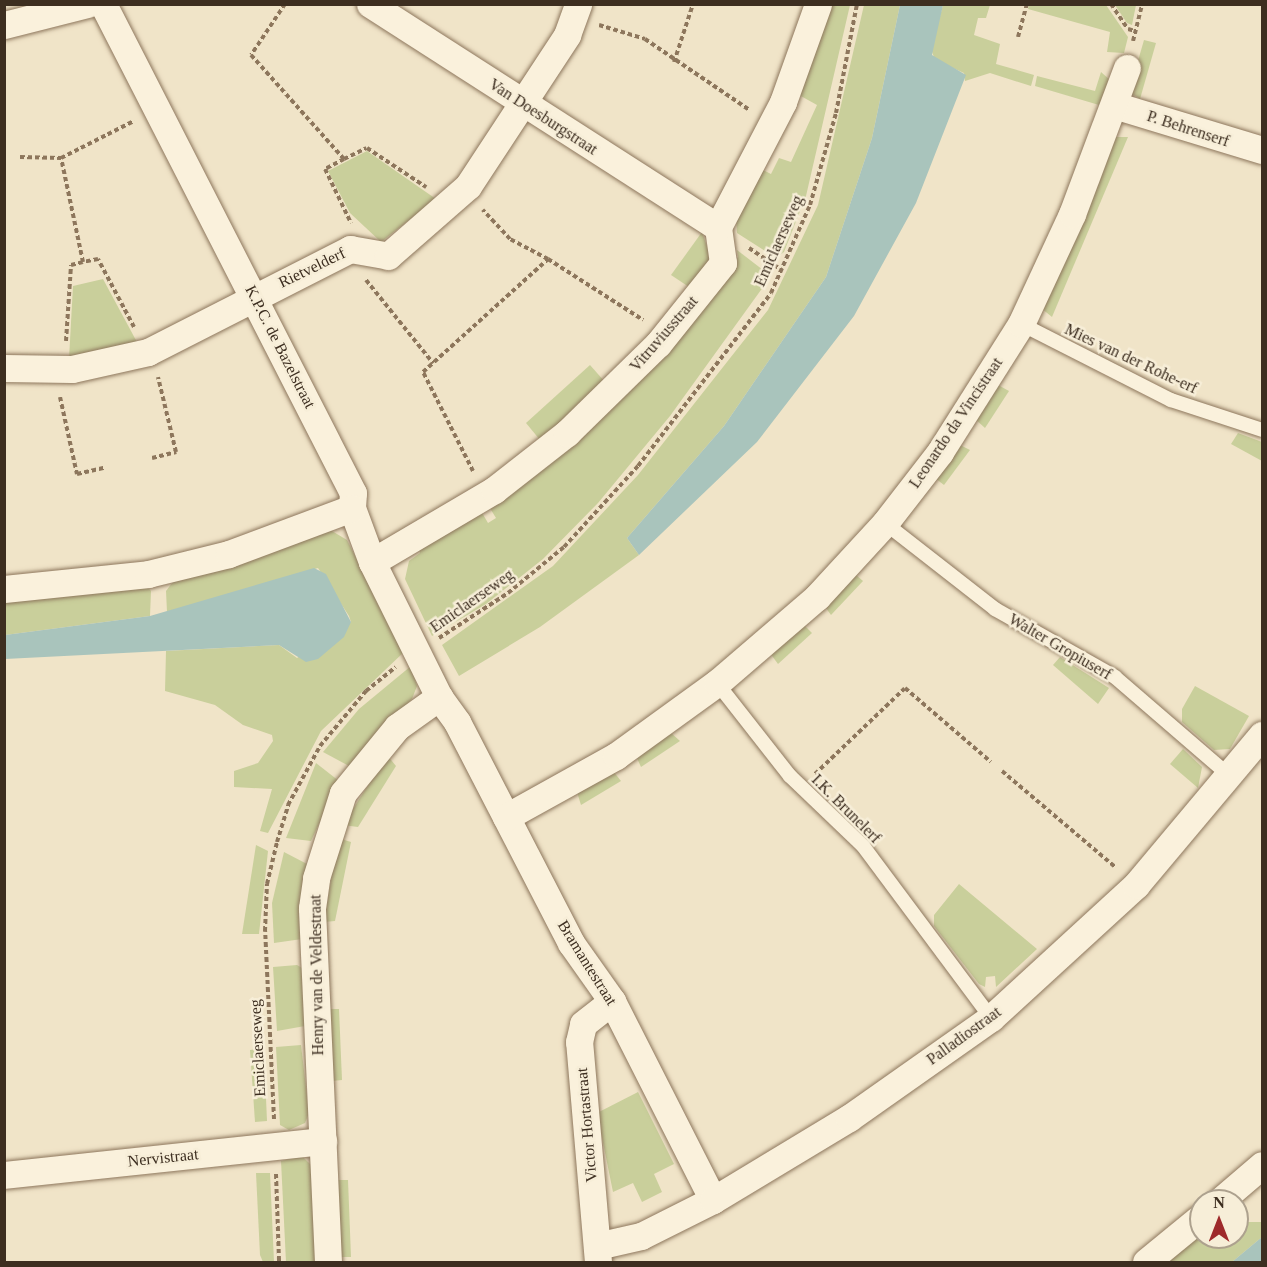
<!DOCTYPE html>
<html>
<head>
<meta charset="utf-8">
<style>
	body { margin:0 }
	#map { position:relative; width:1267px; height:1267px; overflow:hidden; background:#f0e4c8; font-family:"Times New Roman",serif }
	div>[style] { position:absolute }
	.green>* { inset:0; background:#c9cf9b }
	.water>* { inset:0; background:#a9c4bc }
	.path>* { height:4px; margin-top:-2px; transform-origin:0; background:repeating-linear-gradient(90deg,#8d765c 0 4.5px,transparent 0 7.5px) }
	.roads { filter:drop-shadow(0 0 2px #8d765c) drop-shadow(0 0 2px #8d765c) }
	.service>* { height:14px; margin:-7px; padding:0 7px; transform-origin:7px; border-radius:7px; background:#faf1dc }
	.minor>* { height:27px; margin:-13.5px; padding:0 13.5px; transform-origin:13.5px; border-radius:13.5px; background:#faf1dc }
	span { translate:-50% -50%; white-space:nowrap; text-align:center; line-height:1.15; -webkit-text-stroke:5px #f7eed8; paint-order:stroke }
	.street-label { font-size:16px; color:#3d2e20 }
	.frame { position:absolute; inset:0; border:6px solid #3d2e20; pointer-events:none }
	.north { position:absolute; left:1189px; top:1189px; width:60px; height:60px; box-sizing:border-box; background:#f7eed8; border:2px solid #ada18e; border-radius:50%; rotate:0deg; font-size:16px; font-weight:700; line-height:24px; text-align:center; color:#3d2e20 }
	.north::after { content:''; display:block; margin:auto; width:21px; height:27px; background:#9e2a2b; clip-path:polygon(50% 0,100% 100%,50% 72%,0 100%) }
</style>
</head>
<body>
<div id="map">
	<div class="green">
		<div style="clip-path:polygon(827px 5px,850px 5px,806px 196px,784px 252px,776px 258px,737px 233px,736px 218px,761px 169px,771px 174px,779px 158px,791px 162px,817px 105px,799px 95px)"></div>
		<div style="clip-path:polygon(864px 5px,900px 5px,872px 138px,826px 277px,724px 426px,627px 538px,639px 555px,540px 627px,459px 676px,442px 645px,553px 566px,638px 475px,768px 310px,818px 205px)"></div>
		<div style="clip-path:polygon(943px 5px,990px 5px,986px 18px,978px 18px,974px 35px,1000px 44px,996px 64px,1034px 75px,1031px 86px,990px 73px,965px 81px,964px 73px,935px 60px,931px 49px)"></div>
		<div style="clip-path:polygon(1029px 5px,1106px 5px,1128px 37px,1124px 53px,1107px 52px,1110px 32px,1028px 9px)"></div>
		<div style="clip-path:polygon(1115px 5px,1136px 5px,1132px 25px,1127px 23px)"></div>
		<div style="clip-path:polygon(1144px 40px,1156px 43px,1140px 99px,1129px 92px)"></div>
		<div style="clip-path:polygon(1101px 72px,1110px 80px,1099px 105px,1035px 86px,1037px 76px,1095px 91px)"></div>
		<div style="clip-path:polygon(1115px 137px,1128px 137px,1052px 317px,1041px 308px)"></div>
		<div style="clip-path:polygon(367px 151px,436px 199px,381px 242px,350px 213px,328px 171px)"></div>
		<div style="clip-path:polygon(702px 232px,711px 258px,689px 287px,671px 275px)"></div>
		<div style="clip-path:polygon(737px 250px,771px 276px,670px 416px,598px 503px,543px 559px,486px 604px,432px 636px,405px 579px,409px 561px,420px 553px,418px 547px,481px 511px,488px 523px,496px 518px,488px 505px,679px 335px,738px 257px)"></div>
		<div style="clip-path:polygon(103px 279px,138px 344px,69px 359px,73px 286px)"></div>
		<div style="clip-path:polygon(590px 365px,605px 382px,540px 440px,526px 423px)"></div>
		<div style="clip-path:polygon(998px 385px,1009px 391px,985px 428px,975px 419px)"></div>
		<div style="clip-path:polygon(1238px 433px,1262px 442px,1262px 461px,1231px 444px)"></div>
		<div style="clip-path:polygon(958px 444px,970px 450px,944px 485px,935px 478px)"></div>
		<div style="clip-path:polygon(327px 528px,347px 540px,404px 652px,321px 731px,268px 833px,260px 831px,272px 789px,234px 787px,234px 771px,258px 763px,273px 741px,272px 735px,243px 725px,215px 705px,165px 691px,166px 651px,279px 645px,297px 658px,351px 622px,349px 616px,318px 568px,167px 612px,166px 591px,175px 579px)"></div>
		<div style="clip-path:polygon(856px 575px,863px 581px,831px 615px,823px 604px)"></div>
		<div style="clip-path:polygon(144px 583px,151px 591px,150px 616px,5px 635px,5px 601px)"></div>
		<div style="clip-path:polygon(804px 625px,812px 633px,778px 664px,770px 653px)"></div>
		<div style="clip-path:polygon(1060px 657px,1109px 688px,1098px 704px,1053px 665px)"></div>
		<div style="clip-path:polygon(411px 666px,417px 686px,412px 699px,349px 766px,323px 752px,359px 709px)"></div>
		<div style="clip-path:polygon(1195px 686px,1249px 716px,1230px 749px,1214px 750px,1182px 722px,1182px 709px)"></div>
		<div style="clip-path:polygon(670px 732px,680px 741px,641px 767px,636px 756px)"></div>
		<div style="clip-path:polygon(1183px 749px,1202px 767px,1198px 788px,1170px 764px)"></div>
		<div style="clip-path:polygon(387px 755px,396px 766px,358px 827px,343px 825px)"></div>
		<div style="clip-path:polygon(316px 763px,339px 781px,311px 841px,286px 838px)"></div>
		<div style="clip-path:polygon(613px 771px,621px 781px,581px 805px,577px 792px)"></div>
		<div style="clip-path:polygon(338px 838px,351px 842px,335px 921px,324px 922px)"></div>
		<div style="clip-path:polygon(256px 845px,268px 851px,259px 934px,242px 934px)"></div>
		<div style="clip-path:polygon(284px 852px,307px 864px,302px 939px,274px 943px,272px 903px)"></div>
		<div style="clip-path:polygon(959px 884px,1037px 949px,996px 987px,995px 976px,986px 977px,985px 987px,979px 984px,934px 926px,934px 915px)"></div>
		<div style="clip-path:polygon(297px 965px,302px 968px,305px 1026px,277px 1031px,273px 967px)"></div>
		<div style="clip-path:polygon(328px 1009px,339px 1009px,342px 1080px,332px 1081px)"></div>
		<div style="clip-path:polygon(301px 1045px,309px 1113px,305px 1123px,289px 1130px,280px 1125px,276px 1047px)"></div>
		<div style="clip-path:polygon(258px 1049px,264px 1053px,267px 1121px,255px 1122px,250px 1050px)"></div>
		<div style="clip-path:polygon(638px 1092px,674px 1164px,654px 1174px,662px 1192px,642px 1202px,633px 1183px,613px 1192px,597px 1113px)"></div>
		<div style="clip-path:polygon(302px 1156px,311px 1165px,317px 1262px,286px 1262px,281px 1161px)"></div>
		<div style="clip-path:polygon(256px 1173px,270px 1173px,274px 1262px,263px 1262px,260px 1255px)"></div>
		<div style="clip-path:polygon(336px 1180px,348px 1180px,351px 1257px,339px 1257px)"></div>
		<div style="clip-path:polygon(1241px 1213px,1248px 1222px,1262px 1222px,1262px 1237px,1232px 1262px,1168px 1262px,1201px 1234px,1237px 1237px)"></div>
	</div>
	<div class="water">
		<div style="clip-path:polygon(900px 5px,943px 5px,932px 55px,966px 75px,916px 203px,854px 316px,757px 442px,639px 555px,627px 538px,724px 426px,826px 277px,872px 138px)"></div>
		<div style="clip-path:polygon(314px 568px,326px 574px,351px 622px,344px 637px,318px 659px,306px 662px,279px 645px,5px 659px,5px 635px,150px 616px)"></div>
		<div style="clip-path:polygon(1262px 1237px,1262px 1262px,1232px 1262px)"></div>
	</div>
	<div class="path">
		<div style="left:285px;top:4px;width:61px;rotate:123.7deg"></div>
		<div style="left:251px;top:55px;width:140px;rotate:48.2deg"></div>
		<div style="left:344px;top:159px;width:25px;rotate:-26deg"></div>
		<div style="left:367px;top:148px;width:71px;rotate:33.5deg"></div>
		<div style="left:1111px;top:4px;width:30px;rotate:56deg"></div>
		<div style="left:1128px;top:29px;width:7px;rotate:16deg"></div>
		<div style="left:599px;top:25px;width:48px;rotate:16.9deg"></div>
		<div style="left:645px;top:39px;width:125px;rotate:34.2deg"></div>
		<div style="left:1018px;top:37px;width:34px;rotate:-75deg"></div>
		<div style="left:1133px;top:41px;width:38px;rotate:-76deg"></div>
		<div style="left:674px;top:62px;width:61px;rotate:-71.9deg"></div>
		<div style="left:20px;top:157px;width:41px;rotate:1.4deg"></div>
		<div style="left:344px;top:159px;width:21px;rotate:152deg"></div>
		<div style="left:325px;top:169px;width:60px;rotate:64.3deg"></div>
		<div style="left:749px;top:248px;width:40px;rotate:34deg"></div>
		<div style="left:548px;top:259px;width:113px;rotate:32.7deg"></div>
		<div style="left:366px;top:280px;width:107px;rotate:51.1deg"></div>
		<div style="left:134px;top:327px;width:77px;rotate:-117.9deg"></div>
		<div style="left:98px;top:259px;width:15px;rotate:169deg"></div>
		<div style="left:83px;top:262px;width:106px;rotate:-101.9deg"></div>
		<div style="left:61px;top:158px;width:82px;rotate:-26.9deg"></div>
		<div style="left:66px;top:341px;width:76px;rotate:-86.2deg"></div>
		<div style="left:71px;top:265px;width:12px;rotate:-14deg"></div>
		<div style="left:60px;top:397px;width:79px;rotate:77.6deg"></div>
		<div style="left:77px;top:474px;width:28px;rotate:-13deg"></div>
		<div style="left:152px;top:458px;width:25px;rotate:-14deg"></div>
		<div style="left:176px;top:452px;width:77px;rotate:-103.5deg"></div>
		<div style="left:473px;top:471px;width:111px;rotate:-116.8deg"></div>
		<div style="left:423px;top:372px;width:169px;rotate:-42.1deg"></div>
		<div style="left:548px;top:259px;width:43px;rotate:-152.2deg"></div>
		<div style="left:510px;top:239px;width:40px;rotate:-133deg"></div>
		<div style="left:439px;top:638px;width:82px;rotate:-33.1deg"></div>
		<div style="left:508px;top:593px;width:72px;rotate:-39.4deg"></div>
		<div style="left:564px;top:547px;width:110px;rotate:-47.6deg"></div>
		<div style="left:638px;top:466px;width:218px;rotate:-52.4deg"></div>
		<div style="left:771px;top:293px;width:96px;rotate:-66.1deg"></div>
		<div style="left:810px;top:205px;width:96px;rotate:-74.2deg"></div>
		<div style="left:836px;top:113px;width:111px;rotate:-79.1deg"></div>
		<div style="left:1002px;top:771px;width:148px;rotate:40.3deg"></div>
		<div style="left:815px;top:774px;width:124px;rotate:-43.7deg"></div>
		<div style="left:905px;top:688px;width:113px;rotate:40.7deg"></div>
		<div style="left:274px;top:1119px;width:188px;rotate:-92.7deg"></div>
		<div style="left:265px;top:931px;width:47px;rotate:-87.6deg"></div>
		<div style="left:267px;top:884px;width:43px;rotate:-76.6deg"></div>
		<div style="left:277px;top:842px;width:39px;rotate:-73deg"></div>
		<div style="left:288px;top:805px;width:67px;rotate:-61.5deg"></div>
		<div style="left:320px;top:746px;width:72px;rotate:-50.1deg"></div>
		<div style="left:366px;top:691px;width:38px;rotate:-39deg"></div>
		<div style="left:276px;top:1174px;width:88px;rotate:88deg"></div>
	</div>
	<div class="roads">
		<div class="service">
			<div style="left:1021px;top:324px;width:168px;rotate:26.9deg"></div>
			<div style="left:1171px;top:400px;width:96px;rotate:18.2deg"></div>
			<div style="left:885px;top:523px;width:140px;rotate:38deg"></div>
			<div style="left:995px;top:609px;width:138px;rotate:29.5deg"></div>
			<div style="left:1115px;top:677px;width:153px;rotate:40.8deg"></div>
			<div style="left:717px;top:683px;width:118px;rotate:51.9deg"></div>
			<div style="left:790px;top:776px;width:101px;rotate:43.8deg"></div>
			<div style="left:863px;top:846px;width:214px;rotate:53.3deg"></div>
		</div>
		<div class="minor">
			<div style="left:103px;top:4px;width:549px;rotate:62.92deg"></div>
			<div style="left:353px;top:493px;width:15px;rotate:94deg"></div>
			<div style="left:352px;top:508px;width:58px;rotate:69.7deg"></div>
			<div style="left:372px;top:562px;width:151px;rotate:63.6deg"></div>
			<div style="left:439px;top:697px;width:31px;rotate:54deg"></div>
			<div style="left:457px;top:722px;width:249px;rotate:62.7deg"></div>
			<div style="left:571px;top:943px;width:71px;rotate:54.7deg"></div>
			<div style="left:612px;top:1001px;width:223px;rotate:63.1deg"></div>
			<div style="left:370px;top:4px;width:413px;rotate:32.7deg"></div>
			<div style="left:4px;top:25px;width:86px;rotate:-14.2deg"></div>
			<div style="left:1114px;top:105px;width:155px;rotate:16.9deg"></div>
			<div style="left:4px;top:368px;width:68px;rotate:0.8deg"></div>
			<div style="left:72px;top:369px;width:78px;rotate:-12.6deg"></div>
			<div style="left:148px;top:352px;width:227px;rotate:-27deg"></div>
			<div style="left:350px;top:249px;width:39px;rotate:10deg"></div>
			<div style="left:388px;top:256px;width:106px;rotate:-41.2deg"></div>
			<div style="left:468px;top:186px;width:181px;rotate:-56.7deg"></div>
			<div style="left:567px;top:35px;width:33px;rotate:-70deg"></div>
			<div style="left:372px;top:562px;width:142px;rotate:-30.5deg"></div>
			<div style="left:494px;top:490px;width:93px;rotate:-38deg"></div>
			<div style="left:567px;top:433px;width:127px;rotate:-44.4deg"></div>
			<div style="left:658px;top:344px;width:104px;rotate:-51.3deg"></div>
			<div style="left:723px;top:263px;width:36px;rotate:-98deg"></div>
			<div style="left:718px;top:227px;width:141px;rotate:-62.5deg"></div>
			<div style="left:783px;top:102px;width:104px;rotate:-70.3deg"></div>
			<div style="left:4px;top:589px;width:145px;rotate:-5.9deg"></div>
			<div style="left:148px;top:574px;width:83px;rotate:-13.9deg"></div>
			<div style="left:229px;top:554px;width:131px;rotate:-20.5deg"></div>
			<div style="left:506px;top:817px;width:126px;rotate:-29deg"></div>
			<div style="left:616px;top:756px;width:125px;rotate:-35.9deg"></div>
			<div style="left:717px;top:683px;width:132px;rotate:-40.7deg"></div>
			<div style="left:817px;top:597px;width:100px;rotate:-47.4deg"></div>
			<div style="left:885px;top:523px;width:90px;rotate:-52.2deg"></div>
			<div style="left:940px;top:452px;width:151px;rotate:-57.7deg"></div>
			<div style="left:1021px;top:324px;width:121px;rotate:-65.1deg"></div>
			<div style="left:1072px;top:214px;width:156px;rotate:-69.4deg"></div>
			<div style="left:4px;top:1175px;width:321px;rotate:-6.1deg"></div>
			<div style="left:1220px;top:1201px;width:55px;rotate:-40.6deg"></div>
			<div style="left:597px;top:1246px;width:45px;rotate:-12.8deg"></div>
			<div style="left:641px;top:1236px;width:80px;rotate:-26.6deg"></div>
			<div style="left:713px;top:1200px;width:159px;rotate:-31.1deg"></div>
			<div style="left:849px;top:1118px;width:174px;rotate:-35.2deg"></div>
			<div style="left:991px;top:1018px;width:197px;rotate:-42.5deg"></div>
			<div style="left:1136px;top:885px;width:196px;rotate:-50deg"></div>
			<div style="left:328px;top:1262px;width:354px;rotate:-92.6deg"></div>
			<div style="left:312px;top:908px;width:30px;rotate:-82deg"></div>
			<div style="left:316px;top:878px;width:89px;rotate:-72.4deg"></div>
			<div style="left:343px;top:793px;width:85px;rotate:-50.7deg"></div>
			<div style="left:397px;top:727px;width:52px;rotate:-35.5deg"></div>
			<div style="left:598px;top:1262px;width:221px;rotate:-94.9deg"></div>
			<div style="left:579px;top:1042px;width:18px;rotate:-77deg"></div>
			<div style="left:583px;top:1024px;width:37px;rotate:-38deg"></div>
			<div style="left:1146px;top:1262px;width:71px;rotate:-39.3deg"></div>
		</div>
	</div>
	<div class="street-label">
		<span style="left:543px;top:117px;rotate:33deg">Van Doesburgstraat</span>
		<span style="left:1188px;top:129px;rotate:18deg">P. Behrenserf</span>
		<span style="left:779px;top:241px;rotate:-66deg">Emiclaerseweg</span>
		<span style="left:312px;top:268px;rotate:-26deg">Rietvelderf</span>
		<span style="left:664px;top:334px;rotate:-49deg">Vitruviusstraat</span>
		<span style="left:280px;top:347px;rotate:63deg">K.P.C. de Bazelstraat</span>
		<span style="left:1131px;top:359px;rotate:25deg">Mies van der Rohe-erf</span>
		<span style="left:956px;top:423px;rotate:-56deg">Leonardo da Vincistraat</span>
		<span style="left:472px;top:601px;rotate:-35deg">Emiclaerseweg</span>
		<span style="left:1060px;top:647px;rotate:30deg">Walter Gropiuserf</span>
		<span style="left:846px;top:809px;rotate:45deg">I.K. Brunelerf</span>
		<span style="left:587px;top:963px;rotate:58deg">Bramantestraat</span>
		<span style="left:317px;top:975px;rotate:-91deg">Henry van de Veldestraat</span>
		<span style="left:964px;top:1036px;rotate:-36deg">Palladiostraat</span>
		<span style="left:258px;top:1048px;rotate:-93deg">Emiclaerseweg</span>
		<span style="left:587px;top:1125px;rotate:-95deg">Victor Hortastraat</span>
		<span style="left:163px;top:1158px;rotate:-6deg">Nervistraat</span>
	</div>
	<div class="frame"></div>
	<div class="north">N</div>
</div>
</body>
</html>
